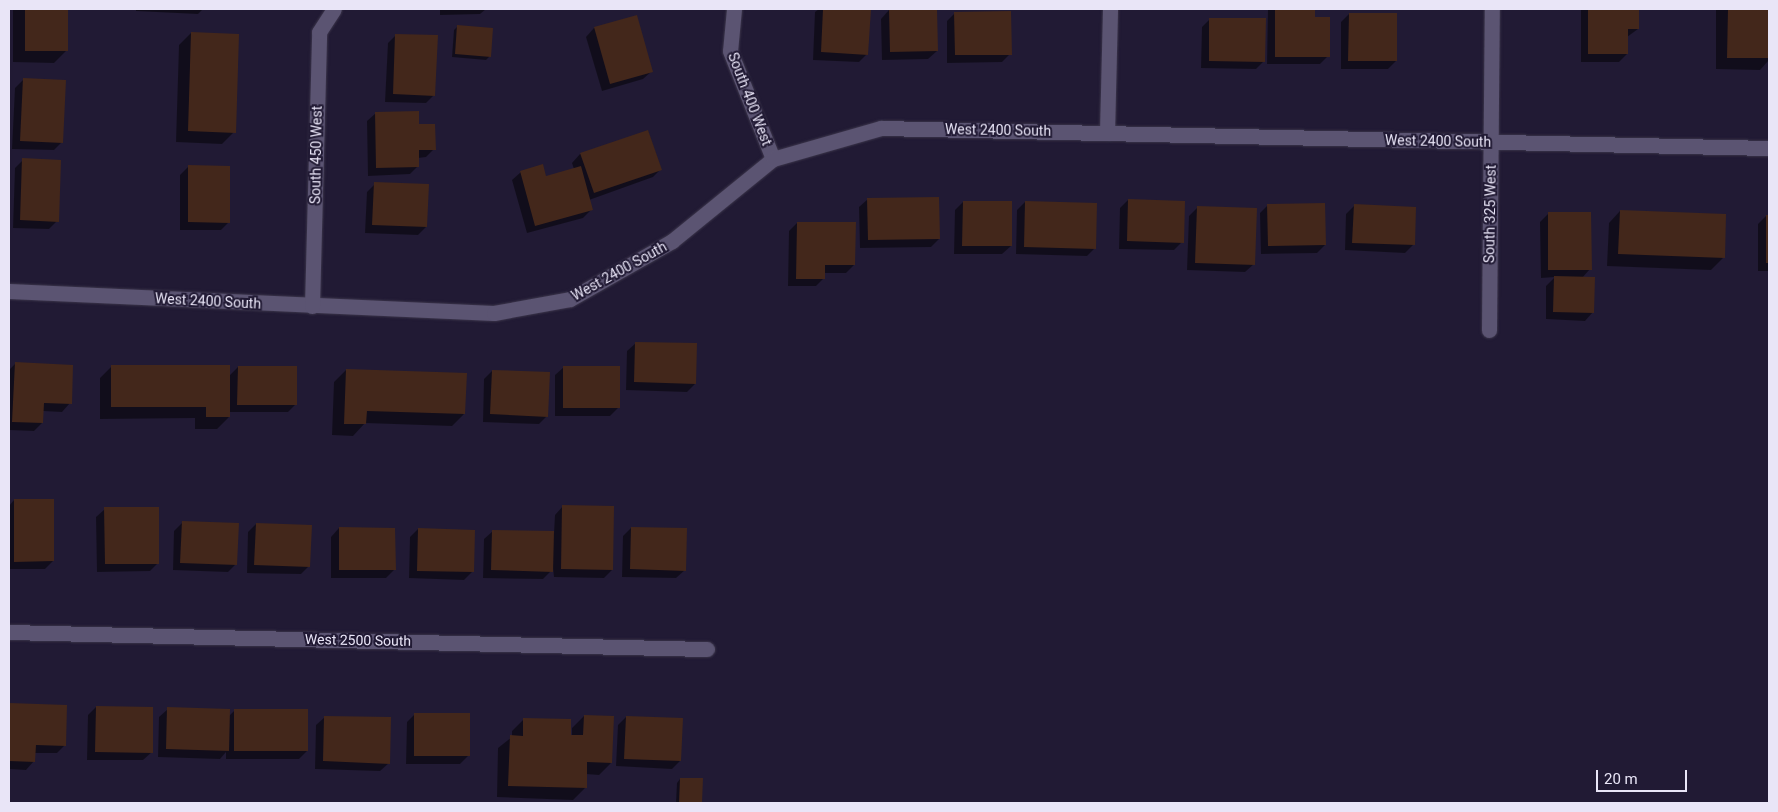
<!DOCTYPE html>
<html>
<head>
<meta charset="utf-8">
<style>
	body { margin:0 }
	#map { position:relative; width:1778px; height:812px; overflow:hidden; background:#211a34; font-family:Roboto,sans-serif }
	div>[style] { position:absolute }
	.shadow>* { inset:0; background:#0007 }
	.building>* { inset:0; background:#43271b }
	.roads { filter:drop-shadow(0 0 1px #3c364b) drop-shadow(0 0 1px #3c364b) }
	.minor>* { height:15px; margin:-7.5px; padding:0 7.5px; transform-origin:7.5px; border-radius:7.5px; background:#5b5472 }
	span { translate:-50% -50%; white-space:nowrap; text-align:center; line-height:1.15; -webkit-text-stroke:4px #211a34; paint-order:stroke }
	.street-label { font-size:14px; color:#e9e5f7 }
	.frame { position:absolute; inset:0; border:10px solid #e9e5f7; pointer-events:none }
	.scale { position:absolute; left:1596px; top:770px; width:91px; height:22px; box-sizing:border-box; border:2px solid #e9e5f7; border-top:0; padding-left:6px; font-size:15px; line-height:18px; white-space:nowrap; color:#e9e5f7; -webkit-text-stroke:4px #211a34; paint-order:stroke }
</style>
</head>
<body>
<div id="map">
	<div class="shadow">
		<div style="clip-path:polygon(13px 9px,67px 9px,66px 51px,54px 63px,13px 62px)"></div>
		<div style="clip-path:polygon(136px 9px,203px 9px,198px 14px,136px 11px)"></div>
		<div style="clip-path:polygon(440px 9px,486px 9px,480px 14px,440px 15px)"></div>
		<div style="clip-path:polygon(819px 9px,869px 9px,867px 54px,859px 62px,813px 60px,815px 12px)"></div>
		<div style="clip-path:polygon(1268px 9px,1314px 9px,1314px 18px,1328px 56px,1320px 64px,1267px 64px)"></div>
		<div style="clip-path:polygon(1581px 9px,1638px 9px,1638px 29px,1627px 37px,1627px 54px,1619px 62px,1581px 62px)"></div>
		<div style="clip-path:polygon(1716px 9px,1769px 9px,1769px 60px,1760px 70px,1716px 69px)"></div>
		<div style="clip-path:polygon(889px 10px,937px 51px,928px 59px,882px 60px,881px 19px)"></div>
		<div style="clip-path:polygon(955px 13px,1010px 54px,1002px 62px,947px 63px,947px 21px)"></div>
		<div style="clip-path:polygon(1349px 14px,1396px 61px,1388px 69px,1341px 69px,1341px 22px)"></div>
		<div style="clip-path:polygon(636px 16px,652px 71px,643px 79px,602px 91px,586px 37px,594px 28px)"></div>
		<div style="clip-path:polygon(1210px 19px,1264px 61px,1256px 69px,1201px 68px,1202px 27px)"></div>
		<div style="clip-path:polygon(458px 26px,490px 56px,486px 60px,452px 57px,454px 30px)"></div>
		<div style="clip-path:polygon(191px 33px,234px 132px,222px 144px,176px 142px,179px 45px)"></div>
		<div style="clip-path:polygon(396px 35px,434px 95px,426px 103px,385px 102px,388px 43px)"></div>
		<div style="clip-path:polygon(23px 80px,62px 142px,54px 150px,12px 149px,15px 88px)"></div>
		<div style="clip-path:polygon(376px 113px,418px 125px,434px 149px,426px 157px,418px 158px,418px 166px,410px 174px,368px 176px,367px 121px)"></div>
		<div style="clip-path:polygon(648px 131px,661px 169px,653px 177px,589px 200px,591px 210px,583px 218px,527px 233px,512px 180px,521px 172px,546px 177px,574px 169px,572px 163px,580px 154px)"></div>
		<div style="clip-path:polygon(23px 160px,57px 221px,49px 229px,13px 228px,15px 168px)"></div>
		<div style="clip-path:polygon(188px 167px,229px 222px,221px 230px,180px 230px,180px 175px)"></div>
		<div style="clip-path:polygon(375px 184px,426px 227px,418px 235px,365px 233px,367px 192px)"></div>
		<div style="clip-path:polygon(868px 199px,939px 239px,931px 247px,860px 248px,859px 207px)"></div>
		<div style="clip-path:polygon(1128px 200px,1182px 242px,1174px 250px,1119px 249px,1120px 208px)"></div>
		<div style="clip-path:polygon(963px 202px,1011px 246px,1002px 254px,954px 254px,955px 210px)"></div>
		<div style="clip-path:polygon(1025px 202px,1095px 248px,1087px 256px,1016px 254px,1017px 210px)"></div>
		<div style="clip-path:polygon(1268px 205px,1325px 245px,1317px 253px,1261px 254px,1260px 213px)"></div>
		<div style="clip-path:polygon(1354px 206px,1413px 245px,1405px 253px,1345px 250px,1346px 214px)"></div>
		<div style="clip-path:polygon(1197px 208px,1254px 264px,1245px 272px,1187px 270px,1189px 216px)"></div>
		<div style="clip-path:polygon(1620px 211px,1723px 258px,1711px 270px,1607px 266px,1609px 223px)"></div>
		<div style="clip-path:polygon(1548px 214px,1590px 269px,1582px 278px,1593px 312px,1585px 321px,1546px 319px,1546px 286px,1555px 277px,1541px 278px,1540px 222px)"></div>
		<div style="clip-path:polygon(1766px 216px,1769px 216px,1769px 271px,1758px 271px,1758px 224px)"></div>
		<div style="clip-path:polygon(797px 223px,854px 265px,846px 273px,824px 273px,824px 278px,816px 286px,788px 286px,789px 231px)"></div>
		<div style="clip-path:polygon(636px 343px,695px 384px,687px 392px,626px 390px,627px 351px)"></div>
		<div style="clip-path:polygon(15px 364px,70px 403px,62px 412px,43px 411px,42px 423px,34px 431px,9px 430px,9px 370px)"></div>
		<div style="clip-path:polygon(112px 366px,228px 377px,238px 367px,296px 404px,288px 412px,229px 412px,229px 417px,217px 429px,195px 429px,195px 418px,100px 419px,100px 378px)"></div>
		<div style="clip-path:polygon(564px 367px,618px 408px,610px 416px,555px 416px,555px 375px)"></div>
		<div style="clip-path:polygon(346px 370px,464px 414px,452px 426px,365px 423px,353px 436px,332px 435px,334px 382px)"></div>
		<div style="clip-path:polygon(492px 371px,547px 416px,539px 424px,483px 422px,484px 379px)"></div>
		<div style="clip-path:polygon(14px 500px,53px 561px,45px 569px,9px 569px,9px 506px)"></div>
		<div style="clip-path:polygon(563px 506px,612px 570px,604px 578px,554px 577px,552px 559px,551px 571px,543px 579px,483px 578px,484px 539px,493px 531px,554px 533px,555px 515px)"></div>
		<div style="clip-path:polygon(105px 509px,158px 563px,150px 571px,97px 572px,96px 517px)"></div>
		<div style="clip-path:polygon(182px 523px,236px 564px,228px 572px,173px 570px,174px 531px)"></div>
		<div style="clip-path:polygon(256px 524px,309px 566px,301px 574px,247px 573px,248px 532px)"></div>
		<div style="clip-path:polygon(339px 528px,394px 570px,386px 578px,331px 578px,331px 537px)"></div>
		<div style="clip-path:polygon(631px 528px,685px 570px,676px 578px,622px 577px,623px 536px)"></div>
		<div style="clip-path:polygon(418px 529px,472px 572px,464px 580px,409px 578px,410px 537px)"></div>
		<div style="clip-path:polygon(9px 704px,66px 706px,65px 745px,57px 753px,34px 753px,34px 761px,26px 770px,9px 769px)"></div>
		<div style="clip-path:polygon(96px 707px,152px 752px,143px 760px,87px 760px,88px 715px)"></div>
		<div style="clip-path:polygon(168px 709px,229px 716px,235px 710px,307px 751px,299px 759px,226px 759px,226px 752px,220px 759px,158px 757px,159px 717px)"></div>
		<div style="clip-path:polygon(415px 714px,468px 756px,460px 764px,406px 764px,407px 722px)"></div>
		<div style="clip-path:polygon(584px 716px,611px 763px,599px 775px,586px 774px,585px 788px,573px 800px,497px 797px,498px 748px,512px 737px,512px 731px,524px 719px,572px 736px,572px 728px)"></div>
		<div style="clip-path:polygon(325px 717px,389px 763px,380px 771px,315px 769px,316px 725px)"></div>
		<div style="clip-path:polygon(626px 717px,680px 761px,672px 769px,616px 766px,618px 725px)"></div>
		<div style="clip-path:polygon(680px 779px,702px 779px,701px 803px,676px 803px,677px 783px)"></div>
	</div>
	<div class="building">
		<div style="clip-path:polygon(25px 9px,68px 9px,68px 51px,25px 51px)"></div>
		<div style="clip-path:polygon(823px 9px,871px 9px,868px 55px,821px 52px)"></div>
		<div style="clip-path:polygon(889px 9px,937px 9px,938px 51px,890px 52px)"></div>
		<div style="clip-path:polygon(1275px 9px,1315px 9px,1315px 17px,1330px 17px,1330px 57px,1275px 57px)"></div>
		<div style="clip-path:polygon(1588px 9px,1639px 9px,1639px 29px,1628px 29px,1628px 54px,1588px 54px)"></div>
		<div style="clip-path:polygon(1728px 9px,1769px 9px,1769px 58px,1727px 58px)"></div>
		<div style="clip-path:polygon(1011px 11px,1012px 55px,955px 55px,954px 12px)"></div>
		<div style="clip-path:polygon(1349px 13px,1397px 13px,1397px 61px,1348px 61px)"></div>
		<div style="clip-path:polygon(637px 15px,653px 72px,610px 84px,594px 27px)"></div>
		<div style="clip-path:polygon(1209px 18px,1266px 18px,1265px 62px,1209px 61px)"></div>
		<div style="clip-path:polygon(457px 25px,493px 28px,491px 57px,455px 54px)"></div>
		<div style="clip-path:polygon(191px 32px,239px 34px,236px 133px,188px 131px)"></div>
		<div style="clip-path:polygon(395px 34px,438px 35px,435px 96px,393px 94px)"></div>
		<div style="clip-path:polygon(23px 78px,66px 80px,63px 143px,20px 141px)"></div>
		<div style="clip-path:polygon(419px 111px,419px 124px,435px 124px,436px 150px,419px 150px,419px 167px,376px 168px,375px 112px)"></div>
		<div style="clip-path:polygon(648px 130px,662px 170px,594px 193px,580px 153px)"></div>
		<div style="clip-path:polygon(22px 158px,61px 160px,59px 222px,20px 220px)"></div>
		<div style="clip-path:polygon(543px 164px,546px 176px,581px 166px,593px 210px,535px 226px,520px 171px)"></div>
		<div style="clip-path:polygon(188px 165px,230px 166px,230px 223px,188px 222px)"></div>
		<div style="clip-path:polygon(374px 182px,429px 184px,427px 227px,372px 225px)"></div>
		<div style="clip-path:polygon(939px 197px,940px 239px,868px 240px,867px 198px)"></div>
		<div style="clip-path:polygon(1128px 199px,1185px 201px,1184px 243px,1127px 241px)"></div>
		<div style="clip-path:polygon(963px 201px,1012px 201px,1012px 246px,962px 246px)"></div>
		<div style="clip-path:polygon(1025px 201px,1097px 203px,1096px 249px,1024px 247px)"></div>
		<div style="clip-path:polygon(1325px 203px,1326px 245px,1268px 246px,1267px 204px)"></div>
		<div style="clip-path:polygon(1354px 204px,1416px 207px,1415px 245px,1352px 243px)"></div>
		<div style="clip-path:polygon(1197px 206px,1257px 208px,1255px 265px,1195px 263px)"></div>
		<div style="clip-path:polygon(1620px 210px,1726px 214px,1725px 258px,1618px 254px)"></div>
		<div style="clip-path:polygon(1548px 212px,1591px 212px,1592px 270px,1548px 270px)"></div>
		<div style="clip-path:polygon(1766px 215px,1769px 215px,1769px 263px,1766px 263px)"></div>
		<div style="clip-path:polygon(797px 222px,856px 222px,855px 265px,825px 265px,825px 279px,796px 279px)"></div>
		<div style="clip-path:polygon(1554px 276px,1595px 277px,1594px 313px,1553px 312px)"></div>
		<div style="clip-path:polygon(635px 342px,697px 343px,696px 384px,634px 382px)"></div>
		<div style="clip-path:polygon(15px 362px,73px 365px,72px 404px,44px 403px,43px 423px,12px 422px)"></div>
		<div style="clip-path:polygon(111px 365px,230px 365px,230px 417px,206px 417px,206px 407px,111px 407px)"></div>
		<div style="clip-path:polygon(238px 366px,297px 366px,297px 405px,237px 405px)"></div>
		<div style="clip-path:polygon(563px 366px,620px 366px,620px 408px,563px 408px)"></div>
		<div style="clip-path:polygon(346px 369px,467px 373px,465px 414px,367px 411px,366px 424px,344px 424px)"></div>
		<div style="clip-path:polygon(492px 370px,550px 372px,548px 417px,490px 414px)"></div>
		<div style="clip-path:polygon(14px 499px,54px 499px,54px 561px,14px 562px)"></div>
		<div style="clip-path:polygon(562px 505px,614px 506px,613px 570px,561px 569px)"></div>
		<div style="clip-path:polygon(104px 507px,159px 507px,159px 564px,105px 564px)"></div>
		<div style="clip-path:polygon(182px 521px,239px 523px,237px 565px,180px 563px)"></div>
		<div style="clip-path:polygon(256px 523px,312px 525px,310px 567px,254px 565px)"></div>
		<div style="clip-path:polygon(339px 527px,395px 528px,396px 570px,339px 570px)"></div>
		<div style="clip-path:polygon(631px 527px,687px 528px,686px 571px,630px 569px)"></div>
		<div style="clip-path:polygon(418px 528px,475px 530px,474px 572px,417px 571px)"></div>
		<div style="clip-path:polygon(492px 530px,554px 531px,553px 572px,491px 570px)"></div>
		<div style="clip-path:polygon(9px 703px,67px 705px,66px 746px,36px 745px,35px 762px,9px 761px)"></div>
		<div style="clip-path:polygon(96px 706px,153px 707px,153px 753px,95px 752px)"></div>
		<div style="clip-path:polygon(167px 707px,230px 709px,229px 751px,166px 749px)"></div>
		<div style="clip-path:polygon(234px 709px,308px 709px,308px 751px,234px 751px)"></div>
		<div style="clip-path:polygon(414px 713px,470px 713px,470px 756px,414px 756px)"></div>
		<div style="clip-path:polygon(584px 715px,614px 716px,612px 763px,587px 762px,587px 788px,508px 786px,510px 735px,523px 736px,523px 718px,571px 719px,571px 735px,583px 735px)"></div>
		<div style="clip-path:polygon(324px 716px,391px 717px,390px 764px,323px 761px)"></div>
		<div style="clip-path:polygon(626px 716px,683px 718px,681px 761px,624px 759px)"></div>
		<div style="clip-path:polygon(680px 778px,703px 778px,702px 803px,679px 803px)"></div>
	</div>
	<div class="roads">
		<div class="minor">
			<div style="left:734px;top:9px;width:42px;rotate:95.4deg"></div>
			<div style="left:730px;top:51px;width:116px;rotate:68.3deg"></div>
			<div style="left:1107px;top:133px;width:124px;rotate:-88.6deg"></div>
			<div style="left:9px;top:291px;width:485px;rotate:2.6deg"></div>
			<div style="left:494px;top:313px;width:77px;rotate:-10.4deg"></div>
			<div style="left:570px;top:299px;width:117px;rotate:-29.6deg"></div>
			<div style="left:672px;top:241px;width:130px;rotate:-39.1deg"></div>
			<div style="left:773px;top:159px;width:112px;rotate:-16deg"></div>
			<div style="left:881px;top:128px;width:888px;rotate:1.29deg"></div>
			<div style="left:312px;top:306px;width:274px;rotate:-88.5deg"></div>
			<div style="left:319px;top:32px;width:27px;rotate:-57deg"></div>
			<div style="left:1489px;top:330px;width:321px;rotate:-89.5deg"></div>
			<div style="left:9px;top:632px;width:698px;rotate:1.4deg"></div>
		</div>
	</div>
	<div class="street-label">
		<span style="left:750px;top:99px;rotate:69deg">South 400 West</span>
		<span style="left:998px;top:130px;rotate:1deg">West 2400 South</span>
		<span style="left:1438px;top:141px;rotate:1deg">West 2400 South</span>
		<span style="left:316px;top:155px;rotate:-89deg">South 450 West</span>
		<span style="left:1490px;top:214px;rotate:-89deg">South 325 West</span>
		<span style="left:619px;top:271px;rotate:-29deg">West 2400 South</span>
		<span style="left:208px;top:301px;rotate:3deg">West 2400 South</span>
		<span style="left:358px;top:640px;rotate:1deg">West 2500 South</span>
	</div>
	<div class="frame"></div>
	<div class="scale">20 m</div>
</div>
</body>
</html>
